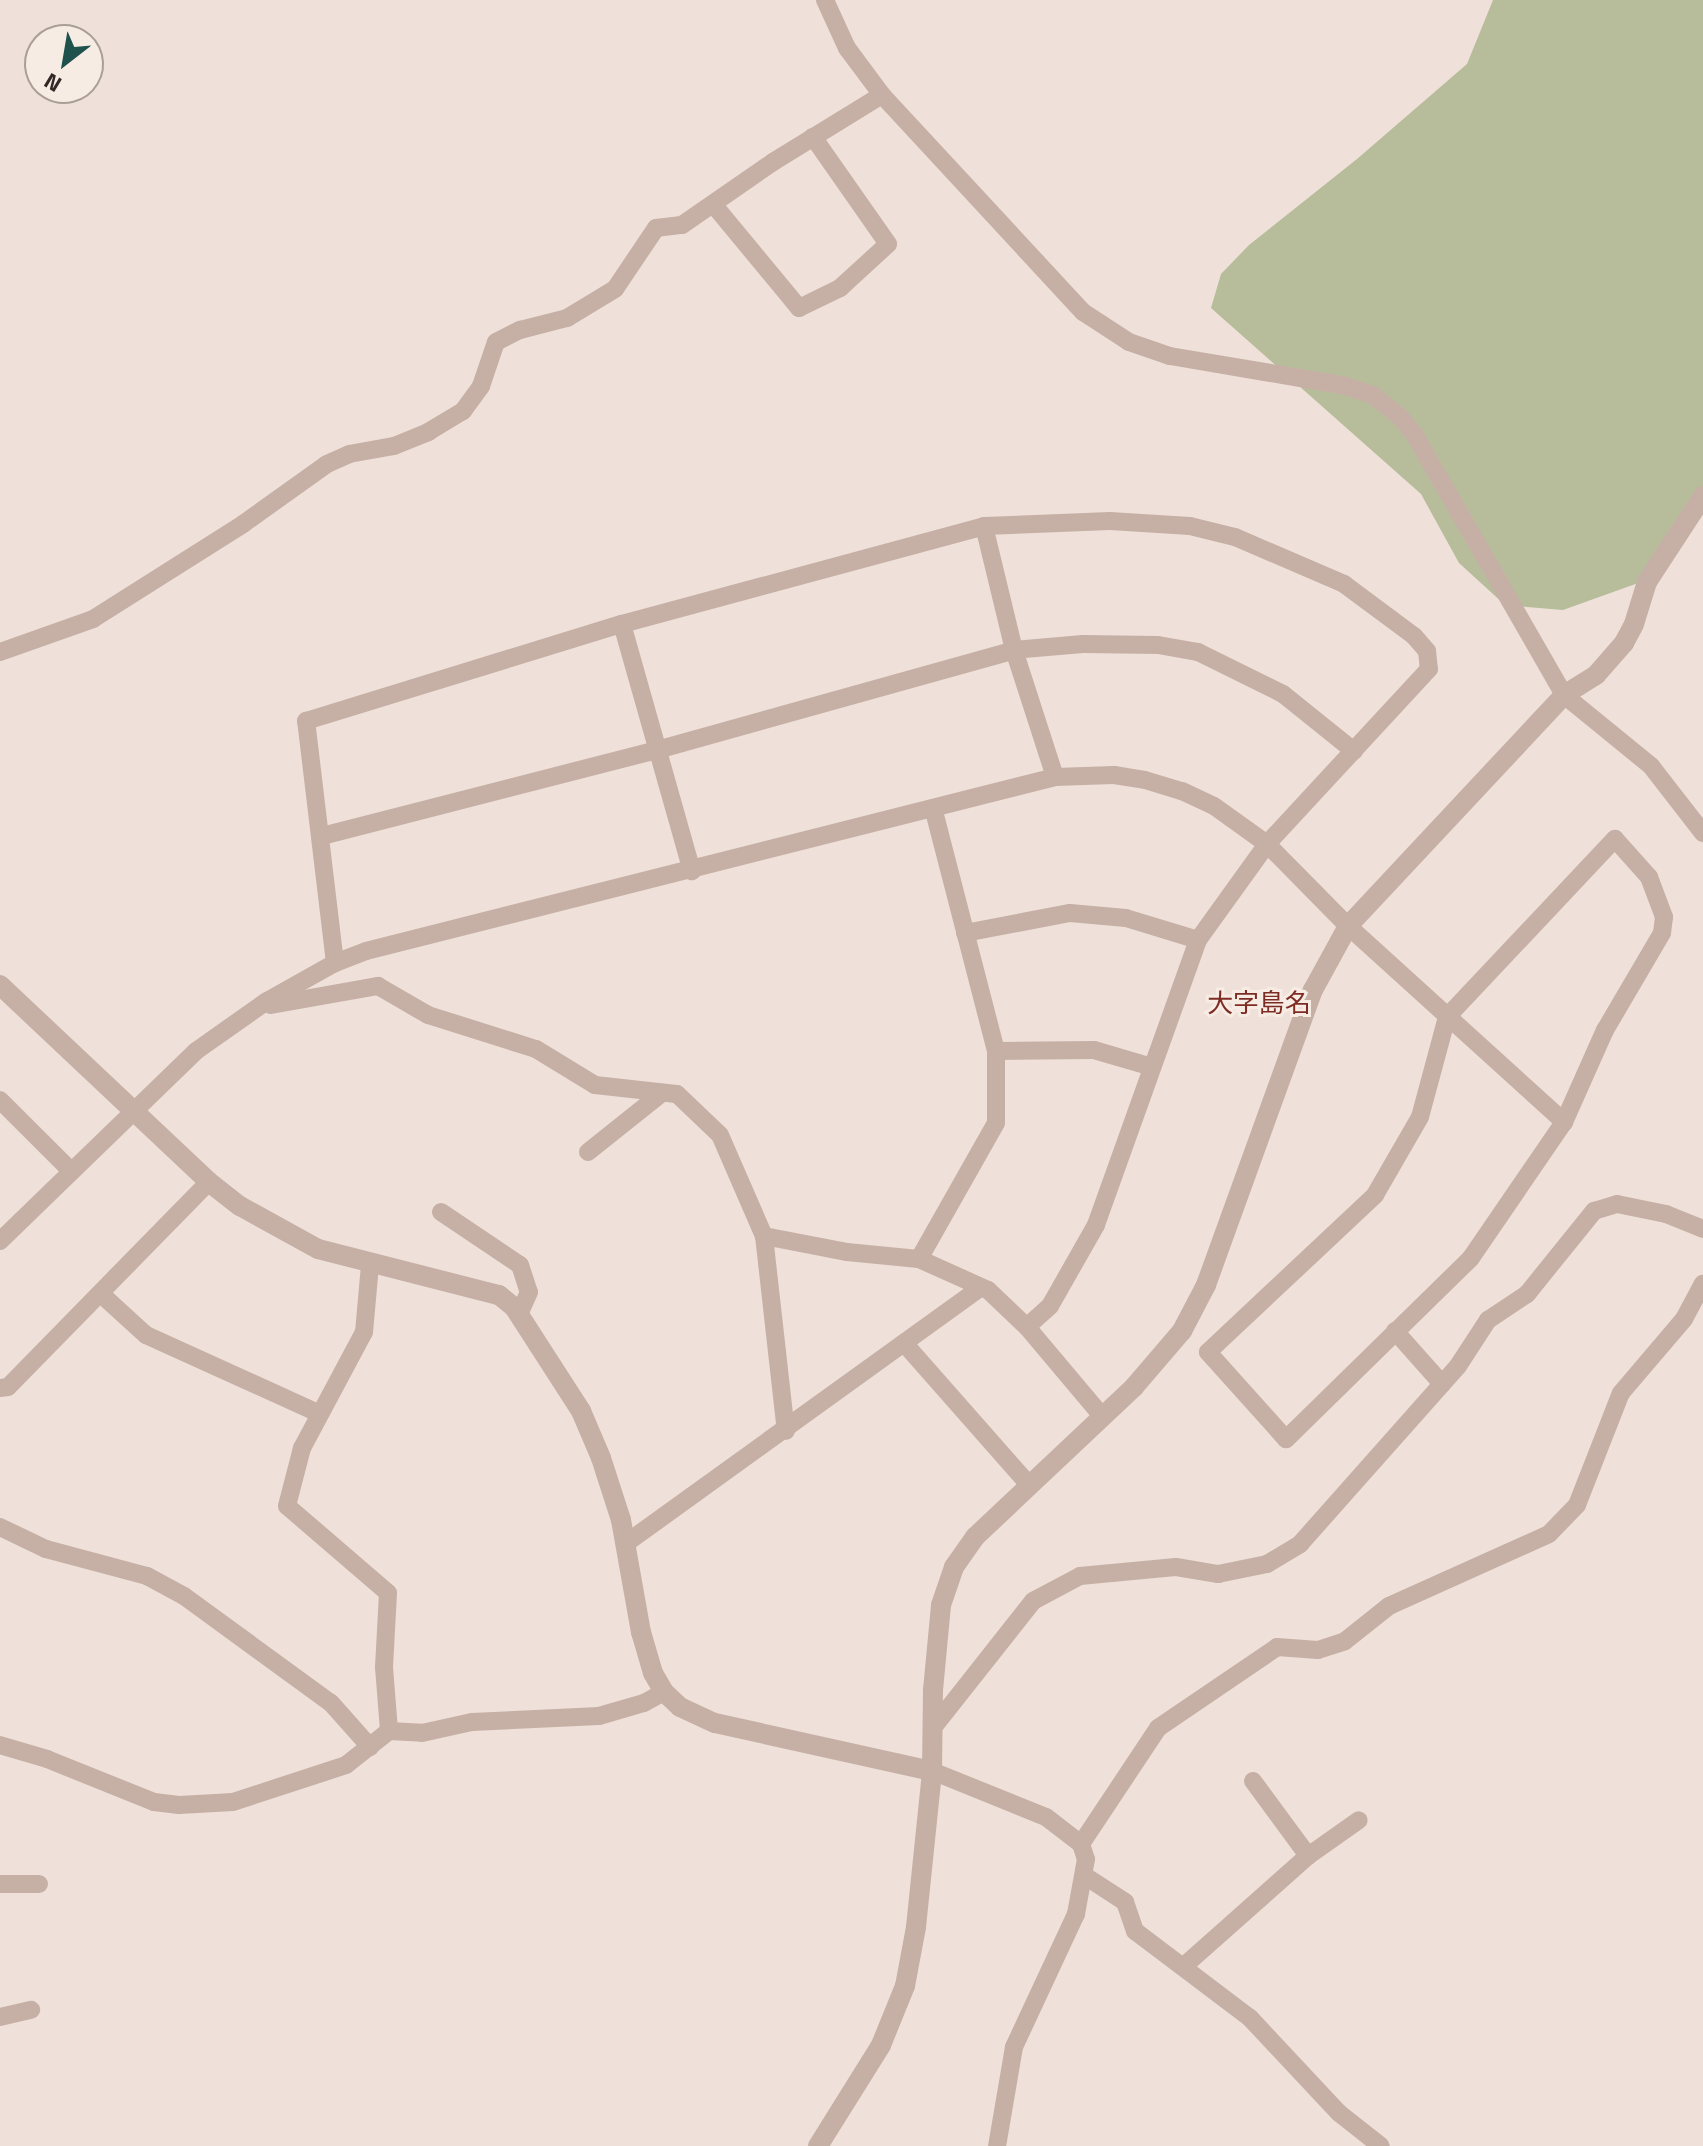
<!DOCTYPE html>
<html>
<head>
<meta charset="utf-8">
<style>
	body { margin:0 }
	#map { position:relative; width:1703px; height:2146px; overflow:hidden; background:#efe1d9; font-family:"Titillium Web","Noto Sans JP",sans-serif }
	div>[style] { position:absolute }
	.green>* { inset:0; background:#b7bd9a }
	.minor>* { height:18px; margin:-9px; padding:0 9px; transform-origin:9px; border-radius:9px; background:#c6b0a6 }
	.tertiary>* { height:20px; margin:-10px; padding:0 10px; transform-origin:10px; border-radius:10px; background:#c6b0a6 }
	span { translate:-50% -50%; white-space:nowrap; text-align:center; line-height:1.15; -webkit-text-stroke:6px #f7ece4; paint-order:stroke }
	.quarter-label { font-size:26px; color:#7d2c24 }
	.north { position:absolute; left:24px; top:24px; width:80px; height:80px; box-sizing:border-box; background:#f7ece4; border:2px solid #a99e98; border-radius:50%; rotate:211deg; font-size:22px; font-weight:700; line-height:32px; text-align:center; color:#332826 }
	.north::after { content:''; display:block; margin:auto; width:28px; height:36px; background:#1f514d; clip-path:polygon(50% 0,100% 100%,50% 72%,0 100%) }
</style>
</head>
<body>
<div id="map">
	<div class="green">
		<div style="clip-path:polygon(1493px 0,1703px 0,1703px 509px,1641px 582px,1563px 610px,1505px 605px,1459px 563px,1421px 494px,1211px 308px,1221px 274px,1249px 245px,1357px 159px,1467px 64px)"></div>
	</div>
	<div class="minor">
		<div style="left:825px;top:0;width:53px;rotate:65.4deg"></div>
		<div style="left:847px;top:48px;width:59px;rotate:53.3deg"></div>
		<div style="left:882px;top:95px;width:296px;rotate:47.2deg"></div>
		<div style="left:1083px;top:312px;width:55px;rotate:33.1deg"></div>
		<div style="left:1129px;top:342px;width:43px;rotate:18.9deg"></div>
		<div style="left:1170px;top:356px;width:174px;rotate:9.6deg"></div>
		<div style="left:1342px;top:385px;width:33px;rotate:18deg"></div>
		<div style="left:1373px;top:395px;width:36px;rotate:39deg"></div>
		<div style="left:1401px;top:418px;width:21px;rotate:51deg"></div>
		<div style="left:1414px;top:434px;width:301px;rotate:60.1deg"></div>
		<div style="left:1564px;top:695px;width:112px;rotate:39.2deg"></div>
		<div style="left:1651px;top:766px;width:85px;rotate:52.2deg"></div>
		<div style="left:713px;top:204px;width:135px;rotate:50.4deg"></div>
		<div style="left:799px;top:308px;width:46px;rotate:-26deg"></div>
		<div style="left:840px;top:288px;width:65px;rotate:-42.5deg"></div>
		<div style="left:888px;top:244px;width:131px;rotate:-125deg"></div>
		<div style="left:984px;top:526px;width:128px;rotate:76.4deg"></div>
		<div style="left:1014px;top:650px;width:133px;rotate:72.1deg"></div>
		<div style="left:622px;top:624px;width:257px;rotate:74.2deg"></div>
		<div style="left:0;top:652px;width:99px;rotate:-19.5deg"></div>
		<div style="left:93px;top:619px;width:178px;rotate:-32.3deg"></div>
		<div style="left:243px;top:524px;width:103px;rotate:-35.5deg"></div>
		<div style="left:327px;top:464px;width:24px;rotate:-24deg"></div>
		<div style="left:349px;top:454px;width:46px;rotate:-10.1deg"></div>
		<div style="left:394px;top:446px;width:37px;rotate:-22deg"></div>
		<div style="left:428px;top:432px;width:41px;rotate:-31deg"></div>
		<div style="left:463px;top:411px;width:31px;rotate:-54deg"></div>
		<div style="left:481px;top:386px;width:46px;rotate:-71.2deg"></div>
		<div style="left:496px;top:342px;width:27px;rotate:-27deg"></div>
		<div style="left:520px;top:330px;width:49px;rotate:-14.3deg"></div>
		<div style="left:567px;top:318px;width:56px;rotate:-31.1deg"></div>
		<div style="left:615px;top:289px;width:73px;rotate:-56.1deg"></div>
		<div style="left:656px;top:228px;width:26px;rotate:-7deg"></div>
		<div style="left:682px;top:225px;width:111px;rotate:-34.7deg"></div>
		<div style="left:773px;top:162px;width:128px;rotate:-31.6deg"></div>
		<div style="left:322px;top:836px;width:346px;rotate:-14.4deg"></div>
		<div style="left:657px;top:750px;width:371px;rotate:-15.6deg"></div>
		<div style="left:1014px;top:650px;width:69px;rotate:-5deg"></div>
		<div style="left:1083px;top:644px;width:75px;rotate:0.8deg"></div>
		<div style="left:1158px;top:645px;width:41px;rotate:9.9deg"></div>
		<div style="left:1198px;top:652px;width:95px;rotate:26.3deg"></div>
		<div style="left:1283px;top:694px;width:91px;rotate:38.8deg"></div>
		<div style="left:1615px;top:839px;width:51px;rotate:48.2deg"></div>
		<div style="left:1649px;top:877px;width:43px;rotate:69.4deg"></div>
		<div style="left:1664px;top:917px;width:16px;rotate:97deg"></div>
		<div style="left:1662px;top:933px;width:113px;rotate:120.4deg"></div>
		<div style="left:1605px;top:1030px;width:101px;rotate:114deg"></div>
		<div style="left:1564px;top:1122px;width:165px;rotate:124.4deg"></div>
		<div style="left:1471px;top:1258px;width:259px;rotate:135.6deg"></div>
		<div style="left:1286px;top:1439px;width:117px;rotate:-131.9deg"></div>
		<div style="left:1208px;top:1352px;width:229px;rotate:-43.2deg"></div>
		<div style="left:1375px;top:1195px;width:90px;rotate:-60deg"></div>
		<div style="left:1420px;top:1117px;width:104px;rotate:-74.9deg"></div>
		<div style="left:1447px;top:1017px;width:245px;rotate:-46.7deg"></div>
		<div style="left:965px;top:933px;width:107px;rotate:-10.8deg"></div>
		<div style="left:1070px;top:913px;width:56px;rotate:5.1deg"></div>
		<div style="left:1126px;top:918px;width:75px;rotate:17deg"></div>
		<div style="left:335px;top:963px;width:244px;rotate:-96.8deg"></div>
		<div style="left:306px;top:721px;width:331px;rotate:-17.1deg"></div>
		<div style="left:622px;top:624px;width:375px;rotate:-15.1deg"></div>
		<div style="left:984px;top:526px;width:126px;rotate:-2.3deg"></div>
		<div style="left:1110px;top:521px;width:80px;rotate:3.6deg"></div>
		<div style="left:1190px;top:526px;width:46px;rotate:13.7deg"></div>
		<div style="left:1235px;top:537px;width:119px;rotate:23.3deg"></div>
		<div style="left:1344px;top:584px;width:87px;rotate:36.6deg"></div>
		<div style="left:1414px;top:636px;width:20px;rotate:49deg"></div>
		<div style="left:1427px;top:651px;width:18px;rotate:84deg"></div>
		<div style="left:1429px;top:669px;width:238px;rotate:132.8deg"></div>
		<div style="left:1267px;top:844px;width:118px;rotate:125.7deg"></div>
		<div style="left:1198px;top:940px;width:303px;rotate:109.7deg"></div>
		<div style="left:1096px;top:1225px;width:93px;rotate:119.6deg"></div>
		<div style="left:1050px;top:1306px;width:31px;rotate:138deg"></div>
		<div style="left:271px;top:1005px;width:109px;rotate:-10.1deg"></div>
		<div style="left:378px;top:986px;width:58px;rotate:30.1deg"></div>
		<div style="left:428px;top:1015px;width:113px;rotate:17.5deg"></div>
		<div style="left:536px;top:1049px;width:69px;rotate:31.4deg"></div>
		<div style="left:595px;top:1085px;width:82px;rotate:6.3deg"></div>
		<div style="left:677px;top:1094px;width:59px;rotate:43.6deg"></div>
		<div style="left:720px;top:1135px;width:110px;rotate:66.5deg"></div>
		<div style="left:764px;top:1236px;width:196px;rotate:83.6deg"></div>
		<div style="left:996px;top:1051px;width:98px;rotate:-0.6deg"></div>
		<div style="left:1094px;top:1050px;width:60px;rotate:16.3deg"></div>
		<div style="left:0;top:1100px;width:100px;rotate:45deg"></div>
		<div style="left:588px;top:1152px;width:95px;rotate:-38.6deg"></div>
		<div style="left:441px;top:1212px;width:95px;rotate:33.9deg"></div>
		<div style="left:520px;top:1265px;width:28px;rotate:72deg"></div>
		<div style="left:529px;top:1292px;width:24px;rotate:114deg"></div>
		<div style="left:764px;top:1236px;width:85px;rotate:10.9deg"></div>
		<div style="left:847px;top:1252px;width:72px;rotate:5.6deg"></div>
		<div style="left:919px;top:1259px;width:76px;rotate:24.2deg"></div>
		<div style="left:988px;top:1290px;width:54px;rotate:43.5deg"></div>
		<div style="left:1027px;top:1327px;width:116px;rotate:49.9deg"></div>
		<div style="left:0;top:1241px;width:273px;rotate:-44.1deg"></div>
		<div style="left:196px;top:1051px;width:87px;rotate:-35.2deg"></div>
		<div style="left:267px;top:1001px;width:78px;rotate:-29.2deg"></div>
		<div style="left:335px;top:963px;width:33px;rotate:-21deg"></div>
		<div style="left:366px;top:951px;width:711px;rotate:-14.17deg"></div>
		<div style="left:1055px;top:777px;width:59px;rotate:-1.9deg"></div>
		<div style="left:1114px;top:775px;width:31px;rotate:9deg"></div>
		<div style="left:1145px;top:780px;width:39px;rotate:17deg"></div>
		<div style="left:1182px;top:791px;width:35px;rotate:25deg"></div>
		<div style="left:1214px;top:806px;width:65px;rotate:35.6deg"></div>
		<div style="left:1267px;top:844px;width:115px;rotate:45.4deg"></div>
		<div style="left:1348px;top:926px;width:292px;rotate:42.2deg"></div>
		<div style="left:919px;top:1259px;width:156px;rotate:-60.5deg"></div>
		<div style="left:996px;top:1123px;width:72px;rotate:-90deg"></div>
		<div style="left:996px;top:1051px;width:251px;rotate:-104.5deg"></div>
		<div style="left:370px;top:1265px;width:67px;rotate:95.1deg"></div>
		<div style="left:364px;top:1332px;width:132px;rotate:118.1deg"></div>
		<div style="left:302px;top:1448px;width:60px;rotate:104.5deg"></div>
		<div style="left:287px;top:1506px;width:133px;rotate:40.7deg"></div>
		<div style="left:388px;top:1593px;width:74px;rotate:93.1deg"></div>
		<div style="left:384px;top:1667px;width:64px;rotate:85.5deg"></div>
		<div style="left:101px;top:1294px;width:61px;rotate:42.3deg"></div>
		<div style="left:146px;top:1335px;width:191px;rotate:24.4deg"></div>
		<div style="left:1395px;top:1331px;width:71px;rotate:48.4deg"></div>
		<div style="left:904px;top:1343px;width:189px;rotate:48.6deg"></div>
		<div style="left:0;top:1388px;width:8px;rotate:-7deg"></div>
		<div style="left:8px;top:1387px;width:287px;rotate:-45.6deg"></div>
		<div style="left:0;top:1527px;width:51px;rotate:25.6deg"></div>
		<div style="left:46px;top:1549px;width:105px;rotate:15deg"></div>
		<div style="left:147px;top:1576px;width:42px;rotate:28.4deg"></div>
		<div style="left:184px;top:1596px;width:182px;rotate:36.1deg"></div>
		<div style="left:331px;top:1703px;width:59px;rotate:48.4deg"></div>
		<div style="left:625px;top:1544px;width:439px;rotate:-35.8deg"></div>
		<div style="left:932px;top:1729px;width:163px;rotate:-51.7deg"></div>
		<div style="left:1033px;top:1601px;width:53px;rotate:-28deg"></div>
		<div style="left:1080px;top:1576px;width:96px;rotate:-5.4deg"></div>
		<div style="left:1176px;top:1567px;width:43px;rotate:9.5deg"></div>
		<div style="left:1218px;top:1574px;width:50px;rotate:-11.5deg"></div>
		<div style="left:1267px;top:1564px;width:39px;rotate:-31deg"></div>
		<div style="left:1300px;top:1544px;width:238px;rotate:-48.4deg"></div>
		<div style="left:1458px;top:1366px;width:55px;rotate:-56.9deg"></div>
		<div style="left:1488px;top:1320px;width:47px;rotate:-33.7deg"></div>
		<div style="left:1527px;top:1294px;width:107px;rotate:-51.1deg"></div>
		<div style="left:1594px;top:1211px;width:24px;rotate:-17deg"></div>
		<div style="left:1617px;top:1204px;width:50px;rotate:11.5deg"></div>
		<div style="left:1666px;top:1214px;width:40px;rotate:22deg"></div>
		<div style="left:0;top:1745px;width:49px;rotate:16.6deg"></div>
		<div style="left:47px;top:1759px;width:115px;rotate:21.9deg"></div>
		<div style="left:154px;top:1802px;width:25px;rotate:7deg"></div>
		<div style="left:179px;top:1805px;width:54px;rotate:-3.2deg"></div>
		<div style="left:233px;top:1802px;width:119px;rotate:-18.1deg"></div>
		<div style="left:346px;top:1765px;width:55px;rotate:-38.3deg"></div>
		<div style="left:389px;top:1731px;width:33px;rotate:3deg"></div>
		<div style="left:422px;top:1733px;width:51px;rotate:-12.4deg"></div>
		<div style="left:472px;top:1722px;width:127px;rotate:-2.7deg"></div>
		<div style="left:599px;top:1716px;width:47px;rotate:-16.1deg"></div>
		<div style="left:644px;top:1703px;width:23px;rotate:-29deg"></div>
		<div style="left:932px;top:1771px;width:123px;rotate:22deg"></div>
		<div style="left:1046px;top:1817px;width:44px;rotate:37.6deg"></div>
		<div style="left:1081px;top:1844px;width:16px;rotate:72deg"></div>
		<div style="left:1086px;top:1859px;width:56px;rotate:100.3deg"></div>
		<div style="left:1076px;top:1914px;width:147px;rotate:115deg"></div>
		<div style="left:1014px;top:2047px;width:100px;rotate:99.7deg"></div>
		<div style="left:1253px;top:1781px;width:93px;rotate:53.7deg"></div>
		<div style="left:1081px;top:1844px;width:139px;rotate:-56.4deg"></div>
		<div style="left:1158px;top:1728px;width:144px;rotate:-34.2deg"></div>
		<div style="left:1277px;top:1647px;width:41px;rotate:4.2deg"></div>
		<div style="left:1318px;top:1650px;width:28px;rotate:-18deg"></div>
		<div style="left:1345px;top:1641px;width:56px;rotate:-38.5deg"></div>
		<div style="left:1389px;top:1606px;width:175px;rotate:-24.2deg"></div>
		<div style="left:1549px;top:1534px;width:40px;rotate:-46deg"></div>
		<div style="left:1577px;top:1505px;width:120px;rotate:-68.6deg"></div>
		<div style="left:1621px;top:1393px;width:97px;rotate:-49.6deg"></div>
		<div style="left:1684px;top:1319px;width:40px;rotate:-62deg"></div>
		<div style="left:1085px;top:1876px;width:48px;rotate:33deg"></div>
		<div style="left:1125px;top:1902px;width:31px;rotate:71deg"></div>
		<div style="left:1135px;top:1931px;width:144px;rotate:37.1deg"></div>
		<div style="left:1250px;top:2018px;width:130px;rotate:46.9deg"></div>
		<div style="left:1339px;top:2113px;width:53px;rotate:38.2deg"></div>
		<div style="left:0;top:1884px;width:39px"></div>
		<div style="left:1184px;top:1966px;width:166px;rotate:-41.6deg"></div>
		<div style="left:1308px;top:1856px;width:62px;rotate:-35.2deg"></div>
		<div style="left:0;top:2017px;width:32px;rotate:-13deg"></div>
	</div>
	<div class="tertiary">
		<div style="left:0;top:985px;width:287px;rotate:43.3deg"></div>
		<div style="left:209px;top:1182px;width:39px;rotate:38deg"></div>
		<div style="left:240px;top:1206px;width:89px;rotate:28.9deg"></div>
		<div style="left:318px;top:1249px;width:187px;rotate:14.3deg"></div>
		<div style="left:499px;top:1295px;width:19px;rotate:39deg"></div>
		<div style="left:514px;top:1307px;width:124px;rotate:57.2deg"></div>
		<div style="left:581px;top:1411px;width:51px;rotate:66.9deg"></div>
		<div style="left:601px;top:1458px;width:65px;rotate:72.1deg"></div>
		<div style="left:621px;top:1520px;width:114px;rotate:79.9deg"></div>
		<div style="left:641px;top:1632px;width:43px;rotate:73.7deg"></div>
		<div style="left:653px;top:1673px;width:22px;rotate:60deg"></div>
		<div style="left:664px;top:1692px;width:22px;rotate:43deg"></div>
		<div style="left:680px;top:1707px;width:38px;rotate:25deg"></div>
		<div style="left:715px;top:1723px;width:222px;rotate:12.5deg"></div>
		<div style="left:818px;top:2146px;width:119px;rotate:-58deg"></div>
		<div style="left:881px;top:2045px;width:64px;rotate:-67.9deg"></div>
		<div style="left:905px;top:1986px;width:60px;rotate:-79.4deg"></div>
		<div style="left:916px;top:1927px;width:157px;rotate:-84.1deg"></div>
		<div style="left:932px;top:1771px;width:81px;rotate:-89.3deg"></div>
		<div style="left:933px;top:1690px;width:85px;rotate:-84.6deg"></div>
		<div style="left:941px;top:1605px;width:40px;rotate:-71.1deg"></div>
		<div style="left:954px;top:1567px;width:37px;rotate:-55deg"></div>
		<div style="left:975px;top:1537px;width:219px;rotate:-43.3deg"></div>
		<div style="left:1134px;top:1387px;width:74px;rotate:-49.4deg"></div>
		<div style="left:1182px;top:1331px;width:52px;rotate:-62.4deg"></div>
		<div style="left:1206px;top:1285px;width:314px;rotate:-70.1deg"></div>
		<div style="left:1313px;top:990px;width:73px;rotate:-61.3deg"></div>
		<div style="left:1348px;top:926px;width:316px;rotate:-46.9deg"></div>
		<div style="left:1564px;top:695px;width:38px;rotate:-32deg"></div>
		<div style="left:1596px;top:675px;width:43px;rotate:-48.8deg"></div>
		<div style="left:1624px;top:643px;width:21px;rotate:-62deg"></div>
		<div style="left:1634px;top:624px;width:44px;rotate:-72.8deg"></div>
		<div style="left:1647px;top:582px;width:103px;rotate:-56.9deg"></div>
	</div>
	<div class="quarter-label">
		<span style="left:1259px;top:1003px">大字島名</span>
	</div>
	<div class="north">N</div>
</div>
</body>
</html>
